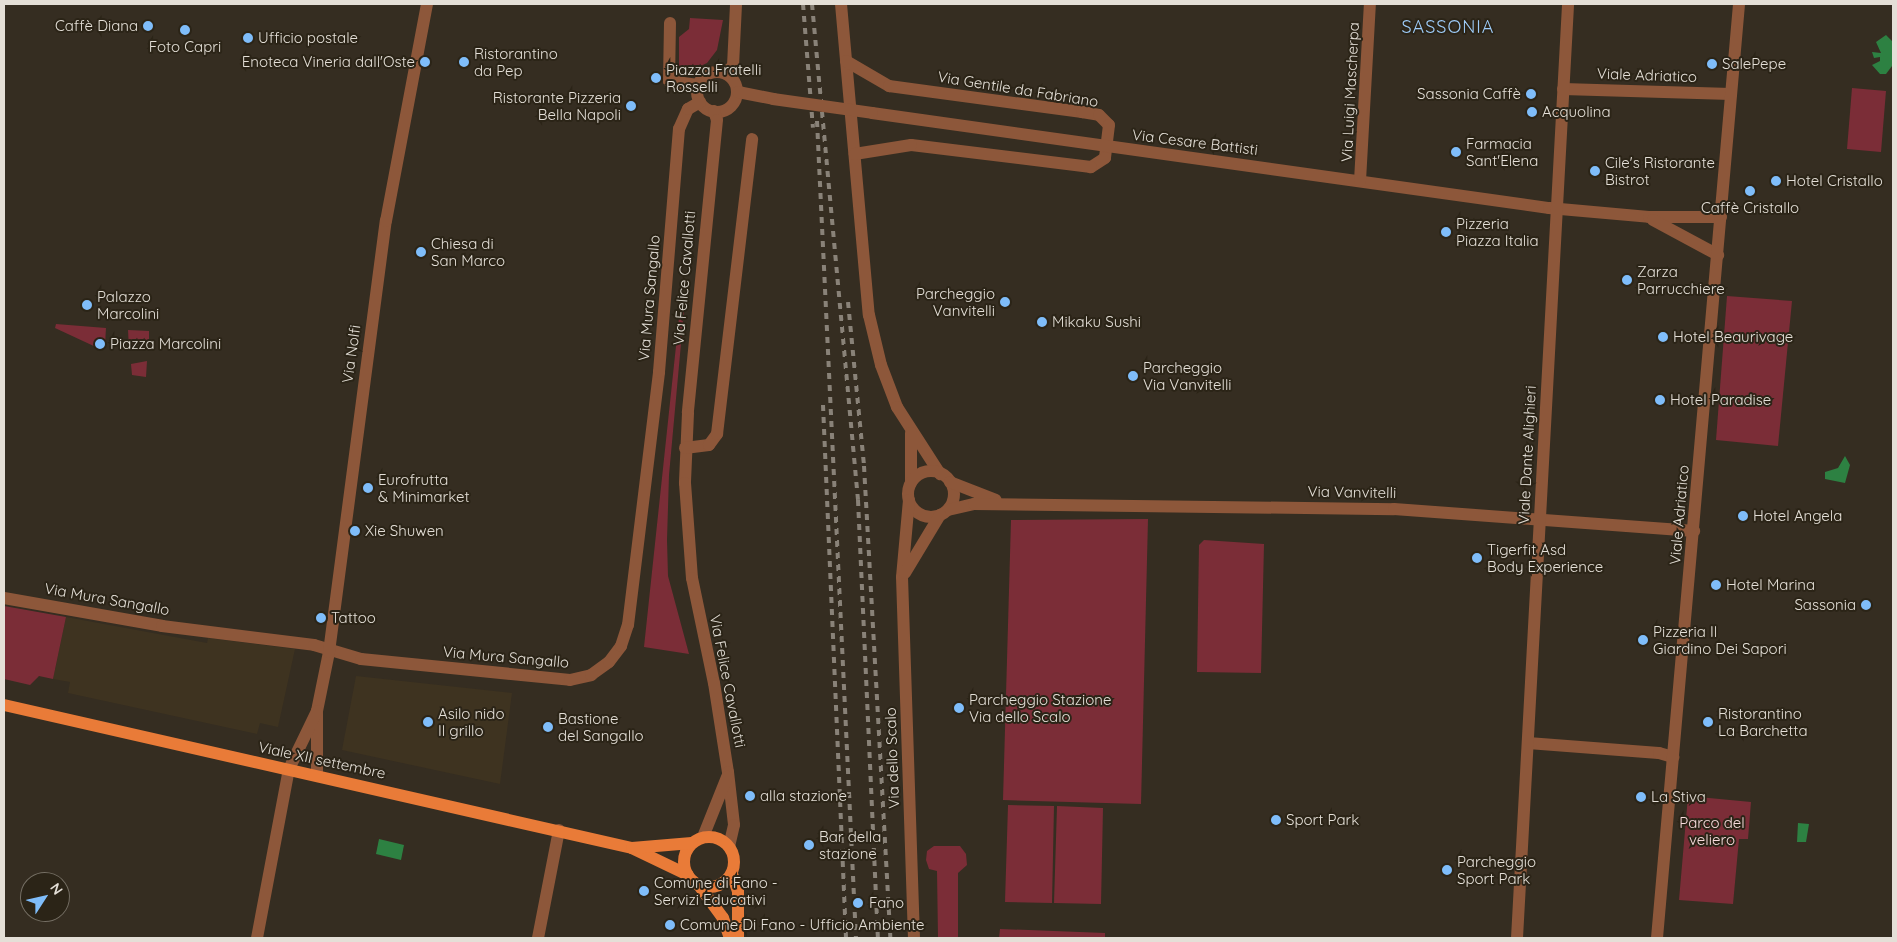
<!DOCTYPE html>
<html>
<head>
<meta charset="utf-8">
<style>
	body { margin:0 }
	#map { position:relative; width:1897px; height:942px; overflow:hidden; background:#352d21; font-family:Quicksand,sans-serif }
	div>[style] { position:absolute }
	.built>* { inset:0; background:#3e3320 }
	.green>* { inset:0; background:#7b2d37 }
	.water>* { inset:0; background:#2d8142 }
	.minor>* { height:12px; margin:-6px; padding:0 6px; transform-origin:6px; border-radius:6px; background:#8d573a }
	.minor>.ring { margin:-6px; padding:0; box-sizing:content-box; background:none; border:12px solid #8d573a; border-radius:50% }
	.major>* { height:12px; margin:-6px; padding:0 6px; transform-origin:6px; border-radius:6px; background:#e97b38 }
	.major>.ring { margin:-6px; padding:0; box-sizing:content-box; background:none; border:12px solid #e97b38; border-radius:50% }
	.rail>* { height:4px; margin-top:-2px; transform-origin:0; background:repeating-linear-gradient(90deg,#898278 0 6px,transparent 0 12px) }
	.minor-bridge>* { height:12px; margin:-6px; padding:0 6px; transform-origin:6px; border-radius:6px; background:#8d573a }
	.dots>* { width:14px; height:14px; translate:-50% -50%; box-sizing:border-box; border:2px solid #2b2417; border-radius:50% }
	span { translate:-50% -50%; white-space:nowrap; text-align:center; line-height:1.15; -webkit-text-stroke:4px #2b2417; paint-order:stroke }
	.poi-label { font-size:15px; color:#e4dfd7 }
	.right { translate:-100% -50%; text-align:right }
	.left { translate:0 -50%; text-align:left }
	.street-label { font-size:15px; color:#e4dfd7 }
	.park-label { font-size:15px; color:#f8dcdd }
	.quarter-label { font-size:18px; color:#9fcdfa; letter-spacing:1px }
	.frame { position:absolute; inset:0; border:5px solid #e4dfd7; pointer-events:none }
	.north { position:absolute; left:20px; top:872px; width:50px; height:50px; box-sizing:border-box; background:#2b2417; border:1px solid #756f64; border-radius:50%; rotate:55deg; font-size:14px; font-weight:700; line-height:20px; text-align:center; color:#e4dfd7 }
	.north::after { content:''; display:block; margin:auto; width:18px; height:22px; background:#7fbdfa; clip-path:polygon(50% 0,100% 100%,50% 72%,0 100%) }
</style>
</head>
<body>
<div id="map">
	<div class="built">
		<div style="clip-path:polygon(66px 617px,207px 643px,208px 638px,295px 649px,278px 727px,260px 723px,257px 734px,68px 693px,70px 682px,53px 679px)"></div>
		<div style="clip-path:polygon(356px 676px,512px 693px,500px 784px,342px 750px)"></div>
	</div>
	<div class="green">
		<div style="clip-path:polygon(690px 18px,723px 20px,717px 50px,707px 63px,692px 70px,679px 69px,679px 37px,689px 29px)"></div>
		<div style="clip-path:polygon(1852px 88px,1886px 91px,1881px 152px,1847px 149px)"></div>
		<div style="clip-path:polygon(1727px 296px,1792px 301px,1778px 446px,1716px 440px)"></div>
		<div style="clip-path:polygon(681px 299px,685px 300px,669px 475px,667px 540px,668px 576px,689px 654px,644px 647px)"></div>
		<div style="clip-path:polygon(56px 324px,106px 328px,105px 345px,98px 348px,55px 328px)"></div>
		<div style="clip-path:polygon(128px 330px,149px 331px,149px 339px,129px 348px)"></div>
		<div style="clip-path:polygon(147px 361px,146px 377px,132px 375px,131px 364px)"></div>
		<div style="clip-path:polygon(1148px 519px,1141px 804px,1003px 800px,1011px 520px)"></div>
		<div style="clip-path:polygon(1204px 540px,1264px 544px,1261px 673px,1197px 672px,1199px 545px)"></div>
		<div style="clip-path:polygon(4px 606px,66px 617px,53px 679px,39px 676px,30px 685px,4px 679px)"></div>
		<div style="clip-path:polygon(1688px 796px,1751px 802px,1748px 839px,1739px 839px,1733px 904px,1679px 900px)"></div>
		<div style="clip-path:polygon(1008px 805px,1054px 806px,1052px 903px,1005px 902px)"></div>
		<div style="clip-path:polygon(1057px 806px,1103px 808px,1101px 904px,1054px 903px)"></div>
		<div style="clip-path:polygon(934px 846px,960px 846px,966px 854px,967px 865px,958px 873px,958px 938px,938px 938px,937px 871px,929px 869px,926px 860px,927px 851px)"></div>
		<div style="clip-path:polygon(1000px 929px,1105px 933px,1105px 938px,999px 938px)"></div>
	</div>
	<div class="water">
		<div style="clip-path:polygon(1886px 35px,1893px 42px,1892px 66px,1886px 74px,1880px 74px,1872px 65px,1880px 61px,1880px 57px,1874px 58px,1872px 52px,1881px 53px,1876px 42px)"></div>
		<div style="clip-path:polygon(1845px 456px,1850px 465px,1845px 483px,1825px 479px,1825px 472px,1838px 468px)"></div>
		<div style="clip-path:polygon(1798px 823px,1809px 824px,1806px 842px,1797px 842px)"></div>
		<div style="clip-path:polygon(379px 839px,404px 845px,401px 860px,376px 854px)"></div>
	</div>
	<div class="minor">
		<div style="left:841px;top:4px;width:312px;rotate:84.9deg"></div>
		<div style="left:869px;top:315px;width:51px;rotate:76.5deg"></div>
		<div style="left:881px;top:365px;width:45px;rotate:69.1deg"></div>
		<div style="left:897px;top:407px;width:80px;rotate:57.3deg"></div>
		<div style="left:670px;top:23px;width:58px;rotate:91deg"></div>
		<div style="left:669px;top:81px;width:29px;rotate:8deg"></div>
		<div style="left:846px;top:61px;width:50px;rotate:30.2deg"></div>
		<div style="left:889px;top:86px;width:195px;rotate:7.7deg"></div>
		<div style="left:1082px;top:112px;width:17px;rotate:10deg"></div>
		<div style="left:1099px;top:115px;width:14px;rotate:45deg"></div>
		<div style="left:1109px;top:125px;width:33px;rotate:97deg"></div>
		<div style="left:1105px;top:158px;width:17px;rotate:147deg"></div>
		<div style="left:1091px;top:167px;width:181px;rotate:-173deg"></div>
		<div style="left:911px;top:145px;width:57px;rotate:170.9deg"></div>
		<div class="ring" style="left:697px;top:72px;width:28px;height:28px"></div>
		<div style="left:725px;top:73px;width:11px;rotate:-41deg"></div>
		<div style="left:733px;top:66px;width:62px;rotate:-87.2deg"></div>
		<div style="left:1563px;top:89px;width:168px;rotate:1.7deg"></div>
		<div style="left:738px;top:92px;width:36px;rotate:11deg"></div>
		<div style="left:714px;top:111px;width:9px;rotate:72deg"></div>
		<div style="left:717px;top:120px;width:294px;rotate:95.7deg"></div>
		<div style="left:688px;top:413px;width:70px;rotate:92.5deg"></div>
		<div style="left:685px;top:483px;width:95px;rotate:85.8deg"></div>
		<div style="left:692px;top:578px;width:107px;rotate:78.2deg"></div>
		<div style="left:714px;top:683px;width:90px;rotate:81.1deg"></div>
		<div style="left:728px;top:772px;width:53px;rotate:83.5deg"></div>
		<div style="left:734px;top:825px;width:22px;rotate:103deg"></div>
		<div style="left:872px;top:113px;width:684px;rotate:7.99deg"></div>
		<div style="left:1549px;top:208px;width:100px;rotate:5.1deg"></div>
		<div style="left:1649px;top:217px;width:72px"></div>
		<div style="left:1360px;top:181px;width:177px;rotate:-86.8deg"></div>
		<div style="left:1653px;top:220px;width:74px;rotate:28.3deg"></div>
		<div style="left:911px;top:433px;width:50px;rotate:90deg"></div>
		<div style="left:685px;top:448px;width:24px;rotate:-7deg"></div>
		<div style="left:709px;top:445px;width:14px;rotate:-54deg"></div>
		<div style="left:717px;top:434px;width:297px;rotate:-83.2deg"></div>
		<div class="ring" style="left:908px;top:471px;width:34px;height:34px"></div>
		<div style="left:950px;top:482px;width:49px;rotate:21.4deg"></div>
		<div style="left:909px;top:500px;width:77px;rotate:95.2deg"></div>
		<div style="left:902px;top:577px;width:361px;rotate:88.1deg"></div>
		<div style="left:948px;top:510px;width:27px;rotate:-13deg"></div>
		<div style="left:974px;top:504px;width:420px;rotate:0.7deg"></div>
		<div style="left:1394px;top:509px;width:301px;rotate:4.2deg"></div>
		<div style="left:905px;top:573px;width:68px;rotate:-58.9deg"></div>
		<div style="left:4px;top:598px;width:160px;rotate:10deg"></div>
		<div style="left:162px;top:626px;width:153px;rotate:7.1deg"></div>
		<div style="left:314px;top:645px;width:49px;rotate:16.6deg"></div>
		<div style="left:361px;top:659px;width:210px;rotate:5.7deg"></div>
		<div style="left:570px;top:680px;width:22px;rotate:-13deg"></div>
		<div style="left:591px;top:675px;width:22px;rotate:-36deg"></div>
		<div style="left:609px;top:662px;width:20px;rotate:-53deg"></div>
		<div style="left:621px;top:646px;width:22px;rotate:-72deg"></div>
		<div style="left:628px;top:625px;width:255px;rotate:-83deg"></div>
		<div style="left:659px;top:372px;width:244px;rotate:-85.3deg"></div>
		<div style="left:679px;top:129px;width:22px;rotate:-66deg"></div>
		<div style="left:688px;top:109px;width:14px;rotate:-30deg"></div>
		<div style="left:1528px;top:743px;width:131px;rotate:4.4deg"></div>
		<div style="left:1659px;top:753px;width:15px;rotate:16deg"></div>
		<div style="left:317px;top:775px;width:64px;rotate:-90deg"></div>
		<div style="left:317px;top:711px;width:60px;rotate:-78.5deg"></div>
		<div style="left:329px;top:652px;width:435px;rotate:-82.5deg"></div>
		<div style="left:386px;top:221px;width:221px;rotate:-79.3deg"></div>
		<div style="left:703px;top:837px;width:65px;rotate:-68.2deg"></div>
		<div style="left:257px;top:938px;width:172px;rotate:-79.3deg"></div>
		<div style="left:289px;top:769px;width:64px;rotate:-64.2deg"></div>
		<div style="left:538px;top:938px;width:110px;rotate:-79deg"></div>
		<div style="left:1517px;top:938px;width:935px;rotate:-86.87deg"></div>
		<div style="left:1657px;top:938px;width:938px;rotate:-84.98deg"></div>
	</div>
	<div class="major">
		<div style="left:4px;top:705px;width:644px;rotate:12.83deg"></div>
		<div style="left:632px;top:848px;width:62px;rotate:25.7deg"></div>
		<div class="ring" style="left:684px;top:837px;width:38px;height:38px"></div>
		<div style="left:632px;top:848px;width:60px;rotate:-4.8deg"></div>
		<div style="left:732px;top:874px;width:18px;rotate:71deg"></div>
		<div style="left:738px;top:891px;width:47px;rotate:90deg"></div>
		<div style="left:698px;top:884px;width:42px;rotate:53.7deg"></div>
		<div style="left:723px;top:918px;width:21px;rotate:71deg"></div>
	</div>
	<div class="rail">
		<div style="left:803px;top:4px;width:124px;rotate:85.4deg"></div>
		<div style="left:812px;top:4px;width:498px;rotate:84.7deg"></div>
		<div style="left:858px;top:500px;width:438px;rotate:87.4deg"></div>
		<div style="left:817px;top:121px;width:818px;rotate:87.27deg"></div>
		<div style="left:848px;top:302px;width:165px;rotate:84.4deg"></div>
		<div style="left:864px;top:466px;width:473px;rotate:86.8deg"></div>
		<div style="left:823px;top:405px;width:533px;rotate:87.53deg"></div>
	</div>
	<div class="minor-bridge">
		<div style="left:773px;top:99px;width:100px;rotate:8deg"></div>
	</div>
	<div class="dots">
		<div style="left:148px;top:26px;background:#7fbdfa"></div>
		<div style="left:185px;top:30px;background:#7fbdfa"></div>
		<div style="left:248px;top:38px;background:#7fbdfa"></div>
		<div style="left:425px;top:62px;background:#7fbdfa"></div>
		<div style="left:464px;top:62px;background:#7fbdfa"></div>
		<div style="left:1712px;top:64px;background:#7fbdfa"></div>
		<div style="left:656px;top:78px;background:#7fbdfa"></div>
		<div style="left:1531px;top:94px;background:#7fbdfa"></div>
		<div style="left:631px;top:106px;background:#7fbdfa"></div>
		<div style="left:1532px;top:112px;background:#7fbdfa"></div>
		<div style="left:1456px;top:152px;background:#7fbdfa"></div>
		<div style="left:1595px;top:171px;background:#7fbdfa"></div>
		<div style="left:1776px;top:181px;background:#7fbdfa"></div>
		<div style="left:1750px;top:191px;background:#7fbdfa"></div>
		<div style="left:1446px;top:232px;background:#7fbdfa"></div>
		<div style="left:421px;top:252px;background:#7fbdfa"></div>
		<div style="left:1627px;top:280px;background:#7fbdfa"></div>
		<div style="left:1005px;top:302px;background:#7fbdfa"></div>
		<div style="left:87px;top:305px;background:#7fbdfa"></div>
		<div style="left:1042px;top:322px;background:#7fbdfa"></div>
		<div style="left:1663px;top:337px;background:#7fbdfa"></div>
		<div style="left:100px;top:344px;background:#7fbdfa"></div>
		<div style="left:1133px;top:376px;background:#7fbdfa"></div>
		<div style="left:1660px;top:400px;background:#7fbdfa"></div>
		<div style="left:368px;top:488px;background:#7fbdfa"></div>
		<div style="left:1743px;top:516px;background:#7fbdfa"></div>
		<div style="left:355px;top:531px;background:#7fbdfa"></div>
		<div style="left:1477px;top:558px;background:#7fbdfa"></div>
		<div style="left:1716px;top:585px;background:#7fbdfa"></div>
		<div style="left:1866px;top:605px;background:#7fbdfa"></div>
		<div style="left:321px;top:618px;background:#7fbdfa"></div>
		<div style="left:1643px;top:640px;background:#7fbdfa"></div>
		<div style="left:959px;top:708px;background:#7fbdfa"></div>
		<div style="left:428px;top:722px;background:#7fbdfa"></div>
		<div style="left:1708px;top:722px;background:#7fbdfa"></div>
		<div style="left:548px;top:727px;background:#7fbdfa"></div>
		<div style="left:750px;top:796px;background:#7fbdfa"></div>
		<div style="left:1641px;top:797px;background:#7fbdfa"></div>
		<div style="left:1276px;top:820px;background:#7fbdfa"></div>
		<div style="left:809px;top:845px;background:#7fbdfa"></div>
		<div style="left:1447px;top:870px;background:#7fbdfa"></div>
		<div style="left:644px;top:891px;background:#7fbdfa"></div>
		<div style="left:858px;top:903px;background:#7fbdfa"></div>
		<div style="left:670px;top:925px;background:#7fbdfa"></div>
	</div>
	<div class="poi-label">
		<span class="right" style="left:138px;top:26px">Caffè Diana</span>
		<span class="left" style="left:258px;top:38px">Ufficio postale</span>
		<span style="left:185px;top:47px">Foto Capri</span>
		<span class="left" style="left:474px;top:62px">Ristorantino<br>da Pep</span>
		<span class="right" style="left:415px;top:62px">Enoteca Vineria dall'Oste</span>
		<span class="left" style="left:1722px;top:64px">SalePepe</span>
		<span class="left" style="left:666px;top:78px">Piazza Fratelli<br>Rosselli</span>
		<span class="right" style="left:1521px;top:94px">Sassonia Caffè</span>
		<span class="right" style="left:621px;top:106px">Ristorante Pizzeria<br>Bella Napoli</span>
		<span class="left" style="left:1542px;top:112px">Acquolina</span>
		<span class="left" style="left:1466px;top:152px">Farmacia<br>Sant'Elena</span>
		<span class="left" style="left:1605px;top:171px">Cile's Ristorante<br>Bistrot</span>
		<span class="left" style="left:1786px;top:181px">Hotel Cristallo</span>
		<span style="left:1750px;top:208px">Caffè Cristallo</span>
		<span class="left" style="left:1456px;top:232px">Pizzeria<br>Piazza Italia</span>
		<span class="left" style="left:431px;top:252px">Chiesa di<br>San Marco</span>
		<span class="left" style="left:1637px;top:280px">Zarza<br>Parrucchiere</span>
		<span class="right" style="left:995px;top:302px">Parcheggio<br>Vanvitelli</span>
		<span class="left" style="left:97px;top:305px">Palazzo<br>Marcolini</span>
		<span class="left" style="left:1052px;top:322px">Mikaku Sushi</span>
		<span class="left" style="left:1673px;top:337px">Hotel Beaurivage</span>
		<span class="left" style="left:110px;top:344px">Piazza Marcolini</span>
		<span class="left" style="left:1143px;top:376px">Parcheggio<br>Via Vanvitelli</span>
		<span class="left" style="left:1670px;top:400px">Hotel Paradise</span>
		<span class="left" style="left:378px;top:488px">Eurofrutta<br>&amp; Minimarket</span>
		<span class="left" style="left:1753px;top:516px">Hotel Angela</span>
		<span class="left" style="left:365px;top:531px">Xie Shuwen</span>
		<span class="left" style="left:1487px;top:558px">Tigerfit Asd<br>Body Experience</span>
		<span class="left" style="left:1726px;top:585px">Hotel Marina</span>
		<span class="right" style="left:1856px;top:605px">Sassonia</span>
		<span class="left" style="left:331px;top:618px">Tattoo</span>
		<span class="left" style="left:1653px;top:640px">Pizzeria Il<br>Giardino Dei Sapori</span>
		<span class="left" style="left:969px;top:708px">Parcheggio Stazione<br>Via dello Scalo</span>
		<span class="left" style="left:438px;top:722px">Asilo nido<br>Il grillo</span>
		<span class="left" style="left:1718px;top:722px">Ristorantino<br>La Barchetta</span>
		<span class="left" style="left:558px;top:727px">Bastione<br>del Sangallo</span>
		<span class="left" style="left:760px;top:796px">alla stazione</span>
		<span class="left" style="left:1651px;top:797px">La Stiva</span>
		<span class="left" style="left:1286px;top:820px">Sport Park</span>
		<span class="left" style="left:819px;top:845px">Bar della<br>stazione</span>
		<span class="left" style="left:1457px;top:870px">Parcheggio<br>Sport Park</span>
		<span class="left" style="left:654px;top:891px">Comune di Fano -<br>Servizi Educativi</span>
		<span class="left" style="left:869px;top:903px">Fano</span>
		<span class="left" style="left:680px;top:925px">Comune Di Fano - Ufficio Ambiente</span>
	</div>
	<div class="street-label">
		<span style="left:1647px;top:75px;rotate:2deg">Viale Adriatico</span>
		<span style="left:1018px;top:89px;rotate:9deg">Via Gentile da Fabriano</span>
		<span style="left:1350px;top:92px;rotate:-87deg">Via Luigi Mascherpa</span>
		<span style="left:1195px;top:142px;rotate:7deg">Via Cesare Battisti</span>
		<span style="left:684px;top:278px;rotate:-85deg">Via Felice Cavallotti</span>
		<span style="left:649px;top:298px;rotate:-85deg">Via Mura Sangallo</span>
		<span style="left:351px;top:354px;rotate:-82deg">Via Nolfi</span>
		<span style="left:1527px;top:455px;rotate:-87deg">Viale Dante Alighieri</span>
		<span style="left:1352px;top:492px;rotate:1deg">Via Vanvitelli</span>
		<span style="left:1679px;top:515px;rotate:-85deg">Viale Adriatico</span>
		<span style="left:107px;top:599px;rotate:10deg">Via Mura Sangallo</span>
		<span style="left:506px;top:657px;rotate:5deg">Via Mura Sangallo</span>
		<span style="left:728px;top:681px;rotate:79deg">Via Felice Cavallotti</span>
		<span style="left:892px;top:758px;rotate:-92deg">Via dello Scalo</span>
		<span style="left:322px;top:760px;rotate:12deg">Viale XII settembre</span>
	</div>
	<div class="park-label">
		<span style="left:1712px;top:831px">Parco del<br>veliero</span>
	</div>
	<div class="quarter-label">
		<span style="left:1448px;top:27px">SASSONIA</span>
	</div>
	<div class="frame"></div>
	<div class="north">N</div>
</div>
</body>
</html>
